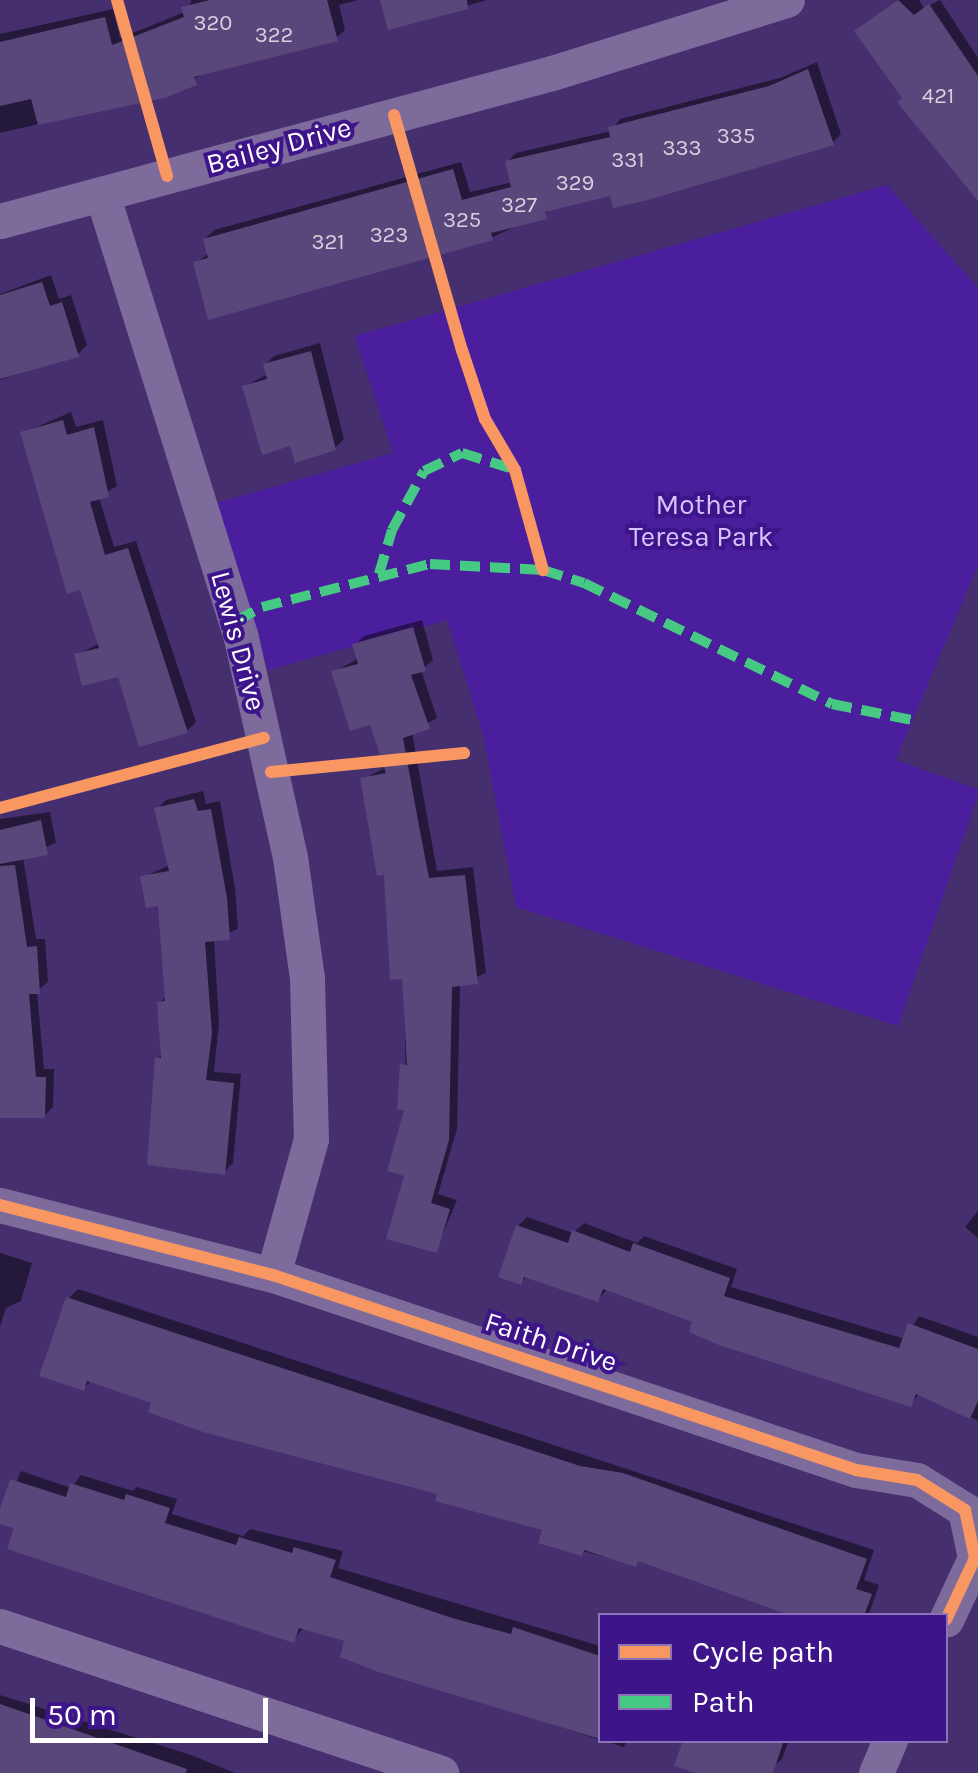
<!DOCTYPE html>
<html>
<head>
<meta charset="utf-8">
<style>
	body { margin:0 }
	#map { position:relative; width:978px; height:1773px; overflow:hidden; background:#462f6f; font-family:Karla,sans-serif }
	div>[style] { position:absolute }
	.green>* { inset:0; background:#4a1e9d }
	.shadow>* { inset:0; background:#0007 }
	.building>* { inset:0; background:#59467b }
	.minor>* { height:35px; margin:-17.5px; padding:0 17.5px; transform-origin:17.5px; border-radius:17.5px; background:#7d6b9c }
	.quiet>* { height:10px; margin-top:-5px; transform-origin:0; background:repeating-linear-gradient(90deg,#46c982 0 20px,transparent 0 30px) }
	.cycleway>* { height:12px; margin:-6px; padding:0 6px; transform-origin:6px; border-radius:6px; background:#f99763 }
	span { translate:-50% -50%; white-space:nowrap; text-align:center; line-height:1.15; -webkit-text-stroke:8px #3e148a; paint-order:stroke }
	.number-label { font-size:22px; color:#d6d1de }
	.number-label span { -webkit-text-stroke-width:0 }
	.street-label { font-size:28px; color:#fff }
	.park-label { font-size:28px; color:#d5c1fc }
	.legend { position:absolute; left:598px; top:1613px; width:350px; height:130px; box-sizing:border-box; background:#3e148a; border:2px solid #8b72b9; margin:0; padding:12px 18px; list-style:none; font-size:30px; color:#fff }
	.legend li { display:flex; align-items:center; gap:20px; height:50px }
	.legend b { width:50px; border:2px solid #8b72b9 }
	.scale { position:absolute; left:30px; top:1698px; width:238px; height:45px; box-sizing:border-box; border:5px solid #fff; border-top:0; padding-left:12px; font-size:30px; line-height:35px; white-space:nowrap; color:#fff; -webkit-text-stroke:8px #3e148a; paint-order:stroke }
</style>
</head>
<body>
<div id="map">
	<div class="green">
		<div style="clip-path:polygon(887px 185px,978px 288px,978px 565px,896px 760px,978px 789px,978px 795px,898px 1026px,516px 907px,483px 734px,447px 620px,268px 670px,216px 503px,393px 453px,355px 336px)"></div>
	</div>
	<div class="shadow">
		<div style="clip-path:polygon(192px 0,358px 0,339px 5px,345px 30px,336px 38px,205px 73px,163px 95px,0 133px,0 34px,113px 9px,120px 38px,185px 12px)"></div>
		<div style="clip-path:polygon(383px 0,487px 0,425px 18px)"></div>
		<div style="clip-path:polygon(898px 0,919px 0,924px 8px,940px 0,978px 58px,978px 196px,904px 98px,866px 23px)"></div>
		<div style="clip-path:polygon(817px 62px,841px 134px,832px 143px,555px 208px,491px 238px,196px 263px,209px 253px,205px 239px,214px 230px,461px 162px,470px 192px,513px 182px,507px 162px,516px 153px,611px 131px,620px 119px,780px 78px)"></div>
		<div style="clip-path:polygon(51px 275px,59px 299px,71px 295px,87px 345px,78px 354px,0 380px,0 294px)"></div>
		<div style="clip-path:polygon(320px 343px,344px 439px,335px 448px,292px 443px,245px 386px,268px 374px,265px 365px,274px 356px)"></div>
		<div style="clip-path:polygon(71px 412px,76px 427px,103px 420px,117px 486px,99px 497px,114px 547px,136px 541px,196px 722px,187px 731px,120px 674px,77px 655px,100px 643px,23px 433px)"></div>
		<div style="clip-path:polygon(422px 620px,433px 660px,421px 670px,437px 718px,412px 732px,427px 816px,437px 871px,473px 867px,486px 973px,460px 984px,457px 1129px,438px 1194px,457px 1200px,436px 1250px,407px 1174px,404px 976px,365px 778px,387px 767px,372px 721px,334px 672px,359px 658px,355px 645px,364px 636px)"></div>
		<div style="clip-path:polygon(203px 791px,206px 804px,220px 801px,235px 888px,238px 929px,214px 939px,219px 1023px,214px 1072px,241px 1074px,233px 1163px,224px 1172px,157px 1059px,163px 1053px,160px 1003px,167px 995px,160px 903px,143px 877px,170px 865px,157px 809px,166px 800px)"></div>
		<div style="clip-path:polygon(50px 812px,56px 843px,23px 857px,36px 939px,45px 939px,48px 982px,37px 991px,44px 1069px,54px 1069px,53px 1107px,44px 1116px,0 1116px,0 819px)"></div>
		<div style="clip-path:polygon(978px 1211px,978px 1238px,965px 1227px)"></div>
		<div style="clip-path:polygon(527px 1217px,573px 1233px,584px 1223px,637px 1243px,644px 1236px,737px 1269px,731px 1287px,905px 1339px,919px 1316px,978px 1337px,978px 1421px,920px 1393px,910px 1404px,607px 1290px,598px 1299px,528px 1275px,521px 1282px,518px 1226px)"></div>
		<div style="clip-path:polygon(0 1253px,32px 1263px,21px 1301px,6px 1308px,0 1327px)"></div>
		<div style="clip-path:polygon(78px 1289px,874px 1550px,864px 1580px,879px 1585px,868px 1616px,804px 1616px,641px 1559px,635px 1564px,541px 1541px,545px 1528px,92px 1380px,83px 1389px,69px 1298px)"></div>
		<div style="clip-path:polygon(21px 1471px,71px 1488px,81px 1475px,133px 1491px,137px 1487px,177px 1499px,172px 1514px,243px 1536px,250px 1529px,343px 1551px,338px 1568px,600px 1646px,600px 1740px,343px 1655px,348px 1639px,304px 1627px,294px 1640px,0 1521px)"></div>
		<div style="clip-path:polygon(0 1695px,191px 1755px,235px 1773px,0 1773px)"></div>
		<div style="clip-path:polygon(603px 1740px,629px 1740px,623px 1747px)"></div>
		<div style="clip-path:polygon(685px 1740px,789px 1740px,782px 1759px,766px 1773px,706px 1773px)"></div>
	</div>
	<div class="building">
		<div style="clip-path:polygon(210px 0,327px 0,338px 41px,194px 77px,197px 85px,164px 98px,38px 125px,31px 99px,0 106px,0 42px,105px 17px,112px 45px,184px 17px,181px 7px)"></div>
		<div style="clip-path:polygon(380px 0,467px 0,468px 9px,388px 30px)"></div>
		<div style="clip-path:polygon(898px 0,914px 15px,929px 4px,978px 76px,978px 201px,897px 102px,902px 98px,854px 31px)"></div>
		<div style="clip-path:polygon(808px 69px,834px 145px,648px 200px,613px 208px,610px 196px,545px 212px,547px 219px,491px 233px,493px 240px,208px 320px,193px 262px,208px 258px,203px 239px,453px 169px,462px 200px,511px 187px,505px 161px,610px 137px,608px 127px,769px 86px)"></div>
		<div style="clip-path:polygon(42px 282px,50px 306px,62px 302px,79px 357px,0 379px,0 295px)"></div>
		<div style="clip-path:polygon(311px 351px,336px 450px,295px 463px,290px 446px,262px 455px,242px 386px,267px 379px,263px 364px)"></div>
		<div style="clip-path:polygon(63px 420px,67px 435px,94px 427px,109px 497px,90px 502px,105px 555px,128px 548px,188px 733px,139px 747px,118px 677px,82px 686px,74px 654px,99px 648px,80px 590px,67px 594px,20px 432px)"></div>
		<div style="clip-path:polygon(413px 627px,426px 671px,411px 675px,430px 729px,403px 738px,419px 826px,429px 878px,465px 875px,478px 984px,452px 987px,449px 1140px,431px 1203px,450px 1209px,437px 1253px,386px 1239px,404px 1176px,387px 1171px,404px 1110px,397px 1110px,400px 1064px,407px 1065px,402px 979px,390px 980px,384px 875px,377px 876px,360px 778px,386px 773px,370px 725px,350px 731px,331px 671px,358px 664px,352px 644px)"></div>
		<div style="clip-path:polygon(194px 799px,198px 811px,211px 809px,227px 898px,230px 940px,205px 942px,212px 1033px,206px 1080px,234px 1083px,225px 1175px,147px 1165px,155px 1057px,161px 1058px,157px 1002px,165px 1001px,158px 906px,146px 908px,140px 876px,169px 871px,154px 808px)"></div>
		<div style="clip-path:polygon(41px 820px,48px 855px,0 864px,0 830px)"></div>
		<div style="clip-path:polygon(15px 865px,27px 947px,37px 946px,40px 994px,29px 994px,36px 1077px,46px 1077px,45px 1118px,0 1118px,0 866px)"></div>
		<div style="clip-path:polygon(516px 1225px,568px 1243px,572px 1230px,630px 1252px,633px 1243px,730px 1278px,724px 1296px,899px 1348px,908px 1323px,978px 1349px,978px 1401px,970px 1419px,916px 1394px,911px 1407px,719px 1345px,689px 1332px,692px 1322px,603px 1289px,598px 1302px,524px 1277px,521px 1285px,498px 1277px)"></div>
		<div style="clip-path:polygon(66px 1297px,580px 1466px,623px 1473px,867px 1559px,856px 1589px,872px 1594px,864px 1616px,792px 1616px,638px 1561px,636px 1567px,584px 1550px,582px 1556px,538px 1543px,542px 1530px,435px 1501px,437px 1494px,203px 1432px,148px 1412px,151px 1403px,87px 1381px,84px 1391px,39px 1376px)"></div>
		<div style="clip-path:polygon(10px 1479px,66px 1497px,70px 1483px,124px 1500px,126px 1494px,170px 1508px,165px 1523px,236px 1545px,239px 1537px,292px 1553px,294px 1547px,336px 1560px,330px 1577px,452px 1618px,511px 1634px,513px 1627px,600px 1656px,600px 1739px,378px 1672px,340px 1657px,344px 1641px,299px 1628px,294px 1643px,7px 1549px,14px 1528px,0 1524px,0 1509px)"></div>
		<div style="clip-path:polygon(0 1704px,187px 1769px,186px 1773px,0 1773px)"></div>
		<div style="clip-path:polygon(683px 1740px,784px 1740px,773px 1773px,696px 1773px,674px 1766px)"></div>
	</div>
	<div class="minor">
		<div style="left:102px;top:194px;width:465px;rotate:72.6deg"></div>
		<div style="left:241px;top:638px;width:224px;rotate:77.4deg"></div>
		<div style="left:290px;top:857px;width:122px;rotate:82deg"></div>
		<div style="left:307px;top:978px;width:161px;rotate:88.6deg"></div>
		<div style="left:311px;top:1139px;width:141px;rotate:105.6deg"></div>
		<div style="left:0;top:221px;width:571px;rotate:-15.01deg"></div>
		<div style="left:552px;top:73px;width:246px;rotate:-17.3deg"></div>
		<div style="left:0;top:1205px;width:282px;rotate:14.4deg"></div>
		<div style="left:273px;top:1275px;width:615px;rotate:18.49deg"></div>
		<div style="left:856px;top:1470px;width:62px;rotate:9.3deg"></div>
		<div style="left:917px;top:1480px;width:57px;rotate:32deg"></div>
		<div style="left:965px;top:1510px;width:49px;rotate:78.2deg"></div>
		<div style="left:975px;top:1558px;width:68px;rotate:115.1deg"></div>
		<div style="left:0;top:1626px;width:465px;rotate:18.4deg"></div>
		<div style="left:876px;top:1773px;width:36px;rotate:-67deg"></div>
	</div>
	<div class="quiet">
		<div style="left:379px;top:574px;width:46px;rotate:-73.5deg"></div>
		<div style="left:392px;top:530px;width:67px;rotate:-61.5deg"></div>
		<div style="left:424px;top:471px;width:42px;rotate:-25.3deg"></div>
		<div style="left:462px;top:453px;width:53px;rotate:17.4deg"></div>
		<div style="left:236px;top:621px;width:30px;rotate:-28deg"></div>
		<div style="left:262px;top:607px;width:173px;rotate:-14.4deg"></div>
		<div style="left:430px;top:564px;width:113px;rotate:3deg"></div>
		<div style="left:543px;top:570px;width:43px;rotate:17.6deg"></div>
		<div style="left:584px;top:583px;width:276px;rotate:26deg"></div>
		<div style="left:832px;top:704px;width:82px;rotate:11.3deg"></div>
	</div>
	<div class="cycleway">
		<div style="left:117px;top:0;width:183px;rotate:74.1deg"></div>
		<div style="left:394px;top:115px;width:245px;rotate:73.9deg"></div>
		<div style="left:462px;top:350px;width:73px;rotate:71.6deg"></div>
		<div style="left:485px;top:419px;width:59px;rotate:59.5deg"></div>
		<div style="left:515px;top:470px;width:104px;rotate:74.4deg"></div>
		<div style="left:271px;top:772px;width:194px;rotate:-5.6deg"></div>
		<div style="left:0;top:808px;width:273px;rotate:-14.9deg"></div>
		<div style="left:0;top:1205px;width:282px;rotate:14.4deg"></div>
		<div style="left:273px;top:1275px;width:615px;rotate:18.49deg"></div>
		<div style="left:856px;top:1470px;width:62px;rotate:9.3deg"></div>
		<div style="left:917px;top:1480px;width:57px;rotate:32deg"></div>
		<div style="left:965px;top:1510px;width:49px;rotate:78.2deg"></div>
		<div style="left:975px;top:1558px;width:68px;rotate:115.1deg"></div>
	</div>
	<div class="number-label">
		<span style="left:213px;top:24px">320</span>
		<span style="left:274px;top:36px">322</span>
		<span style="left:938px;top:97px">421</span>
		<span style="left:736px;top:137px">335</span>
		<span style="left:682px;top:149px">333</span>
		<span style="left:628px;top:161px">331</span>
		<span style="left:575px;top:184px">329</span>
		<span style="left:519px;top:206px">327</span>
		<span style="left:462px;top:221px">325</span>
		<span style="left:389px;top:236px">323</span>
		<span style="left:328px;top:243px">321</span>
	</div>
	<div class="street-label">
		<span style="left:279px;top:146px;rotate:-15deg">Bailey Drive</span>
		<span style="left:238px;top:641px;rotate:75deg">Lewis Drive</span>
		<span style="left:551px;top:1342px;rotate:18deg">Faith Drive</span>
	</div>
	<div class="park-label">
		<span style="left:701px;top:521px">Mother<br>Teresa Park</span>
	</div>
	<ul class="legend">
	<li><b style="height:12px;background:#f99763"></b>Cycle path</li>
	<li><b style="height:12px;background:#46c982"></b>Path</li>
	</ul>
	<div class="scale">50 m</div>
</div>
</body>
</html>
